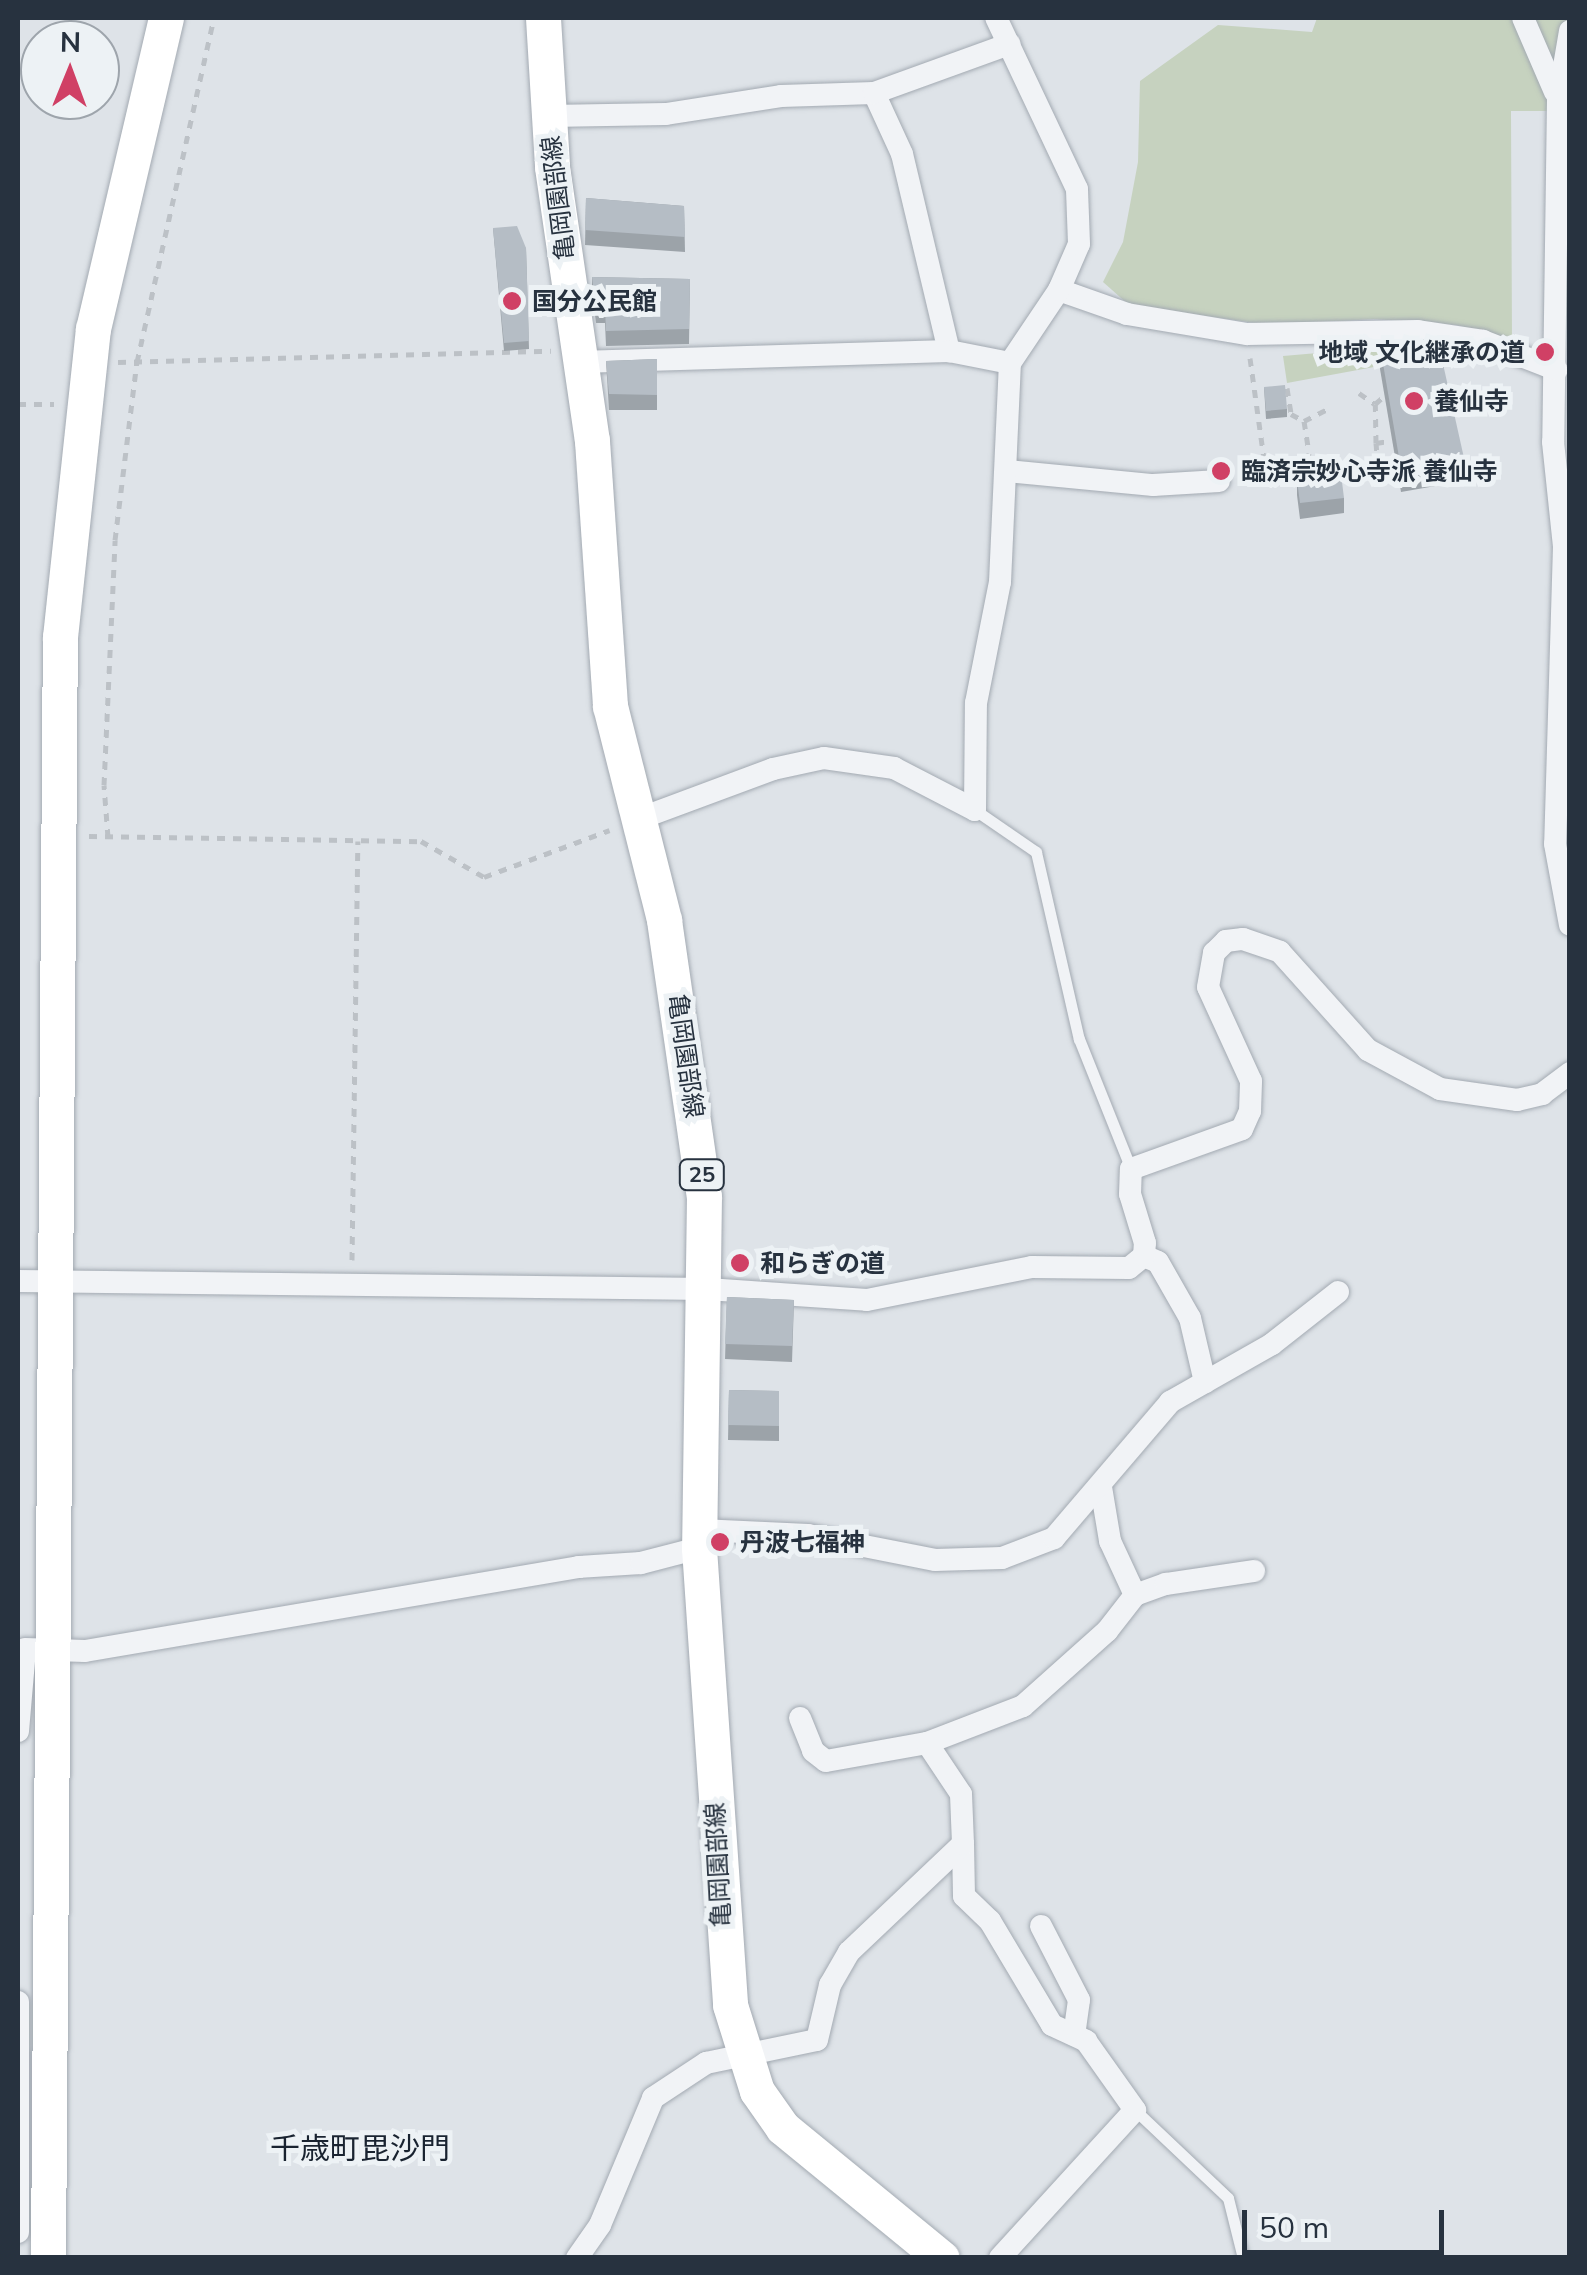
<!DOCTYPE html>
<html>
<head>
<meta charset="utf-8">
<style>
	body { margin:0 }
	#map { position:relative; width:1587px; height:2275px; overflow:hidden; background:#dee3e8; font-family:Mulish,"Noto Sans JP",sans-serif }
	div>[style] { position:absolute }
	.green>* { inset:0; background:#c6d2bf }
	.path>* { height:5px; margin-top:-2.5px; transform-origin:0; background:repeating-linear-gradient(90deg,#bcc1c6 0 8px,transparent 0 16px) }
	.roads { filter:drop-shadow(0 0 2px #a3aab2) drop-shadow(0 0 2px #a3aab2) }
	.service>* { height:11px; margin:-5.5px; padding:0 5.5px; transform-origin:5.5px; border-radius:5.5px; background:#f1f3f6 }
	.minor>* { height:22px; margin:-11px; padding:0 11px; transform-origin:11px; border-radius:11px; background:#f1f3f6 }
	.primary>* { height:35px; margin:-17.5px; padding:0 17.5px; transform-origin:17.5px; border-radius:17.5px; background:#fff }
	.wall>* { inset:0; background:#9ca3a9 }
	.building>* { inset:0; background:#b5bdc5 }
	.dots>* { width:28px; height:28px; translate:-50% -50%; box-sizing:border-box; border:5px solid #edf2f5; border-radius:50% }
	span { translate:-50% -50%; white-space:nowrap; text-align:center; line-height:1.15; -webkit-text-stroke:10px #edf2f5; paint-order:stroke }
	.shield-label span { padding:2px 8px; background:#edf2f5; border:2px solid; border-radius:8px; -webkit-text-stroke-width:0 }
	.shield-label { font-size:22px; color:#27323f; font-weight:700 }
	.street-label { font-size:25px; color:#27323f }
	.poi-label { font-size:25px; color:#27323f; font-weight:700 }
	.left { translate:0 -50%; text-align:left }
	.right { translate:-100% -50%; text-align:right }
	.quarter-label { font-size:30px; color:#192330 }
	.frame { position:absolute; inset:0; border:20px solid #27323f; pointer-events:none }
	.north { position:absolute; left:20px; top:20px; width:100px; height:100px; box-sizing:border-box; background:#edf2f5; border:2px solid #9ea5ac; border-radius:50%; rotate:1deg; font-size:28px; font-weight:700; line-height:40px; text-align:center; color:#27323f }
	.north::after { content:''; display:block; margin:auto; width:35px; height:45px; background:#d04065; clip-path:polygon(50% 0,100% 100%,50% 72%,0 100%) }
	.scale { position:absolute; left:1242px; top:2210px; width:202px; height:45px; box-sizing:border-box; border:5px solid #27323f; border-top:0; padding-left:12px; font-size:30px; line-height:35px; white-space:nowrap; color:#27323f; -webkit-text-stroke:8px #edf2f5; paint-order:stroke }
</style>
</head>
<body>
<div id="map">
	<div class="green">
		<div style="clip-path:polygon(1317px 18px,1569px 18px,1569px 491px,1564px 111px,1511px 111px,1512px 342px,1457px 325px,1374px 319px,1270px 325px,1129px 305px,1103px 282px,1123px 242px,1138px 162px,1140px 81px,1218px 25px,1312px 32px)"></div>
		<div style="clip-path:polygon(1387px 347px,1434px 356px,1287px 383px,1283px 356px)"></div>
	</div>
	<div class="path">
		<div style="left:1250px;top:358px;width:117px;rotate:82.1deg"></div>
		<div style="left:118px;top:362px;width:433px;rotate:-1.5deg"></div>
		<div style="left:1287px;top:388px;width:26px;rotate:81deg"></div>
		<div style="left:1291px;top:414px;width:15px;rotate:28deg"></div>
		<div style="left:1304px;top:421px;width:32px;rotate:81deg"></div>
		<div style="left:1309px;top:453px;width:17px;rotate:107deg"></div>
		<div style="left:1359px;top:393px;width:19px;rotate:35deg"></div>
		<div style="left:18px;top:404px;width:36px"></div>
		<div style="left:1304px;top:421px;width:27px;rotate:-27deg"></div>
		<div style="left:1376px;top:443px;width:39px;rotate:-91deg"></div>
		<div style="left:1375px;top:404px;width:11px;rotate:-41deg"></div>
		<div style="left:1378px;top:466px;width:23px;rotate:-95deg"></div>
		<div style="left:1376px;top:443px;width:13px;rotate:-9deg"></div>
		<div style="left:1299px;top:470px;width:25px;rotate:9deg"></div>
		<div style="left:1324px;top:474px;width:69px;rotate:-8.4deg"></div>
		<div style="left:1242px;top:477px;width:42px;rotate:-8.1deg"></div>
		<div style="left:89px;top:836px;width:332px;rotate:0.9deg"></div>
		<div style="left:421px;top:841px;width:73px;rotate:29.7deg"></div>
		<div style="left:484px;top:877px;width:134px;rotate:-20.5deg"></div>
		<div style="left:108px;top:837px;width:52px;rotate:-94.4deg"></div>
		<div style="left:104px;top:785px;width:245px;rotate:-87.4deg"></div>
		<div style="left:115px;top:540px;width:179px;rotate:-83deg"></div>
		<div style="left:137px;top:362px;width:353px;rotate:-77.4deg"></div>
		<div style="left:352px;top:1260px;width:419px;rotate:-89.2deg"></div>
	</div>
	<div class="roads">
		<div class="service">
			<div style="left:975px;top:810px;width:74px;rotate:34.5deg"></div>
			<div style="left:1036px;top:852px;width:192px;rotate:77.1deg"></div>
			<div style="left:1079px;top:1039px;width:140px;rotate:68.2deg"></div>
			<div style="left:1135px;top:2110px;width:128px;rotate:43.4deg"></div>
			<div style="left:1228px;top:2198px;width:62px;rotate:76deg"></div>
		</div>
		<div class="minor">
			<div style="left:1523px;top:18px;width:81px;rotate:66.6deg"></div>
			<div style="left:1570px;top:31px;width:71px;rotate:99.7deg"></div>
			<div style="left:1558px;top:101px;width:341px;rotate:90.8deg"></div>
			<div style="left:1553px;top:442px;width:105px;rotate:84deg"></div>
			<div style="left:1564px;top:546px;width:298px;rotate:91.7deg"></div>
			<div style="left:1555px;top:844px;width:82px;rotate:79.5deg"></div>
			<div style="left:874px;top:93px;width:67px;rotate:65.3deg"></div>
			<div style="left:902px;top:154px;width:203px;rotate:76.6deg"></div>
			<div style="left:549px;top:116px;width:117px;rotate:-1deg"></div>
			<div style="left:666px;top:114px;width:116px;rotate:-8.9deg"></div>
			<div style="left:781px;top:96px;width:93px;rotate:-1.8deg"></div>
			<div style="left:874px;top:93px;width:144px;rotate:-19.9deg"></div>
			<div style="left:1059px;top:290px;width:72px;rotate:19.4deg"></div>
			<div style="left:1127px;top:314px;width:122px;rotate:9.5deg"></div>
			<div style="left:1247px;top:334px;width:171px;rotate:-1deg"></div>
			<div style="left:1418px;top:331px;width:66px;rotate:8.7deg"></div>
			<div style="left:1483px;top:341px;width:79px;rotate:21.4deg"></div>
			<div style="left:579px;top:362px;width:370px;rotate:-1.7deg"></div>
			<div style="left:949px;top:351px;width:62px;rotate:11.1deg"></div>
			<div style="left:1007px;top:471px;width:147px;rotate:5.5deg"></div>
			<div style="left:1153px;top:485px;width:66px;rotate:-3.5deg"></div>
			<div style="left:636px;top:820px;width:146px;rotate:-20.4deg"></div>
			<div style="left:773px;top:769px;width:52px;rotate:-12.2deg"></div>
			<div style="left:824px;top:758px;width:71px;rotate:8.1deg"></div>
			<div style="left:894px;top:768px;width:91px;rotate:27.4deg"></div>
			<div style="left:975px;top:810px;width:107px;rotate:-89.5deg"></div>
			<div style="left:976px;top:703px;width:123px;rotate:-78.8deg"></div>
			<div style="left:1000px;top:582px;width:219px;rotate:-87.4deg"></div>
			<div style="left:1010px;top:363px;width:88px;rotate:-56.1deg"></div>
			<div style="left:1059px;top:290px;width:50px;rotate:-66.5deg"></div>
			<div style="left:1079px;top:244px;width:55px;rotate:-92.1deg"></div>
			<div style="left:1077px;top:189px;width:189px;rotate:-115.3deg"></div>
			<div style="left:1144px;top:1256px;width:15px;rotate:23deg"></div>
			<div style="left:1158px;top:1262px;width:64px;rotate:60.3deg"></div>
			<div style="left:1190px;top:1318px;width:66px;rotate:76.8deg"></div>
			<div style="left:18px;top:1281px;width:689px;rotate:0.67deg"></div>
			<div style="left:707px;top:1289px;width:160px;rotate:3.9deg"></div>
			<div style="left:867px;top:1300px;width:168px;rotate:-11.3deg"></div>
			<div style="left:1032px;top:1267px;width:97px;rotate:0.6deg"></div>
			<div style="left:1129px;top:1268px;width:19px;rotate:-39deg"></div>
			<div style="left:1144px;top:1256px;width:13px;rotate:-86deg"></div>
			<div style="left:1145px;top:1243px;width:51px;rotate:-107deg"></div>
			<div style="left:1130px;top:1194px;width:25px;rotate:-88deg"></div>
			<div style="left:1131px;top:1169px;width:118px;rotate:-19.8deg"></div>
			<div style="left:1242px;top:1129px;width:20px;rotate:-66deg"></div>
			<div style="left:1250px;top:1111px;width:30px;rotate:-88deg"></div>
			<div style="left:1251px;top:1081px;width:103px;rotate:-114.6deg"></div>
			<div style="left:1208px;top:987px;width:35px;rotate:-80deg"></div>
			<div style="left:1214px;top:953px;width:17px;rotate:-45deg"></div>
			<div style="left:1226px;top:941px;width:17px;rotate:-7deg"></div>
			<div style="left:1243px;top:939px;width:39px;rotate:19deg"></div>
			<div style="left:1280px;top:952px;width:132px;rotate:48.1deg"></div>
			<div style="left:1368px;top:1050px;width:82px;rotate:28.4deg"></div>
			<div style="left:1440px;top:1089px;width:78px;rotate:8.1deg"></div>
			<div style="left:1517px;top:1100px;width:26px;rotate:-13deg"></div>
			<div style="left:1542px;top:1094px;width:35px;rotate:-37deg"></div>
			<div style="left:1101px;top:1487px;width:55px;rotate:80.5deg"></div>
			<div style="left:1110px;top:1541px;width:60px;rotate:65.2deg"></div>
			<div style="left:700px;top:1530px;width:108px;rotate:2.7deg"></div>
			<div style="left:808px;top:1535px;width:129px;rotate:11.1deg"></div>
			<div style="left:935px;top:1560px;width:67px;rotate:-1.7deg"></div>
			<div style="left:1002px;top:1558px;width:56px;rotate:-21deg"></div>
			<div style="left:1054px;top:1538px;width:179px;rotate:-49.5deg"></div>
			<div style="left:1170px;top:1402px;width:117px;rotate:-29.6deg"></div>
			<div style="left:1272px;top:1344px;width:84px;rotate:-38.2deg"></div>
			<div style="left:800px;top:1718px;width:35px;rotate:68deg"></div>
			<div style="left:813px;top:1751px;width:16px;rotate:38deg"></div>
			<div style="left:826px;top:1761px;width:103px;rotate:-10.1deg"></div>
			<div style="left:927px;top:1743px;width:103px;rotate:-21.1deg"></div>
			<div style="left:1023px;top:1706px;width:113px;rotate:-41.8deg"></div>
			<div style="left:1107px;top:1631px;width:46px;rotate:-52.1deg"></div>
			<div style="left:1135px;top:1595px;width:33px;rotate:-20deg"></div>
			<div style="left:1166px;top:1584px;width:89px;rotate:-8.4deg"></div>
			<div style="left:18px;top:1731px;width:82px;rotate:-85.1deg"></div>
			<div style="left:25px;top:1649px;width:60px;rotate:1.9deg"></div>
			<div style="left:85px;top:1651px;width:501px;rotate:-9.65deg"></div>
			<div style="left:579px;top:1567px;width:62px;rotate:-3.7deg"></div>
			<div style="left:641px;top:1563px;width:60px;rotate:-14.5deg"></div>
			<div style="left:963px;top:1844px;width:52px;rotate:88.9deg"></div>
			<div style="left:964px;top:1896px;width:36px;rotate:44deg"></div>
			<div style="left:990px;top:1921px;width:121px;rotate:59.2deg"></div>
			<div style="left:1052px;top:2025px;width:38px;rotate:25deg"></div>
			<div style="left:1086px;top:2041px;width:85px;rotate:54.6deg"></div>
			<div style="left:1135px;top:2110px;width:200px;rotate:132.4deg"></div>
			<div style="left:1041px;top:1926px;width:83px;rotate:62.8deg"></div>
			<div style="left:1079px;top:2000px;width:35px;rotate:98deg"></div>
			<div style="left:18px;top:2002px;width:230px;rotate:90deg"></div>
			<div style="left:577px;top:2258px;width:40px;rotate:-55.1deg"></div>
			<div style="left:600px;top:2225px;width:138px;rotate:-67.3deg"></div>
			<div style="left:653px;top:2098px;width:64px;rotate:-33.4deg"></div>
			<div style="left:706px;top:2063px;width:113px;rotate:-11.7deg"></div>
			<div style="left:817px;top:2040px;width:57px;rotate:-76.7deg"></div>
			<div style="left:830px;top:1985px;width:38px;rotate:-60deg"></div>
			<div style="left:849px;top:1952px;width:157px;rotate:-43.5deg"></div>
			<div style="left:963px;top:1844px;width:50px;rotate:-92.3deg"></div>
			<div style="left:961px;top:1794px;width:61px;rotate:-123.7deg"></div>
		</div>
		<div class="primary">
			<div style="left:543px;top:18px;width:149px;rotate:86.5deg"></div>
			<div style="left:552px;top:167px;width:277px;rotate:81.7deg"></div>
			<div style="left:592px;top:441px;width:266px;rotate:86.1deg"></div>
			<div style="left:610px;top:706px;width:221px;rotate:75.8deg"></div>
			<div style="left:664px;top:920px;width:279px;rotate:81.8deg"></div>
			<div style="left:704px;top:1196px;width:352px;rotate:90.8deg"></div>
			<div style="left:699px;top:1548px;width:458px;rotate:86.1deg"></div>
			<div style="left:730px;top:2005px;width:90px;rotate:72.6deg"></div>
			<div style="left:757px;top:2091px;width:45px;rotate:54.9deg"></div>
			<div style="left:783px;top:2128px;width:205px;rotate:39.3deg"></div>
			<div style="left:48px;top:2258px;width:1621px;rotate:-89.58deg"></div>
			<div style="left:60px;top:637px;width:310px;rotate:-83.9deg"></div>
			<div style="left:93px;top:329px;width:319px;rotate:-76.8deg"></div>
		</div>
	</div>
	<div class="wall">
		<div style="clip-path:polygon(586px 198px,684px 206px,685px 252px,585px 245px)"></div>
		<div style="clip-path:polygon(493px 228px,526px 248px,529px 349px,504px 351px)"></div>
		<div style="clip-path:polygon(592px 277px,690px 279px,689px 344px,606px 346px,605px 323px,596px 323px,592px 292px)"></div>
		<div style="clip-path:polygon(1380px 346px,1464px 458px,1464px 481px,1401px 492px,1380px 369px)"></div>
		<div style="clip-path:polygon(657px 359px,657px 410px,609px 410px,606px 361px)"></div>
		<div style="clip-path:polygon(1264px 387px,1287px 409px,1287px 417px,1266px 419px)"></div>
		<div style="clip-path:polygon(1297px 480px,1344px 498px,1344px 513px,1300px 519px,1297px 495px)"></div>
		<div style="clip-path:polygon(727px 1297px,794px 1300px,792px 1362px,725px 1359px)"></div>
		<div style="clip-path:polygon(729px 1390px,779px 1391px,779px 1441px,728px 1440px)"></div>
	</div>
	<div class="building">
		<div style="clip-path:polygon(586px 198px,684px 206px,685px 237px,585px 230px)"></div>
		<div style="clip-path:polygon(517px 226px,526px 248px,529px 341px,504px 343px,493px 228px)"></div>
		<div style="clip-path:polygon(592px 277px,690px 279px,689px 329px,606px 331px,605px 308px,596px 308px)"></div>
		<div style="clip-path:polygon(1437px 337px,1464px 458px,1401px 469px,1380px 346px)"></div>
		<div style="clip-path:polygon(657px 359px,657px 395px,609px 394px,606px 361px)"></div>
		<div style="clip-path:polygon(1285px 385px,1287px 409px,1266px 411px,1264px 387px)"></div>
		<div style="clip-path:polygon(1341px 474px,1344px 498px,1300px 503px,1297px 480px)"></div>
		<div style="clip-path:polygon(727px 1297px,794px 1300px,792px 1346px,725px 1344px)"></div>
		<div style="clip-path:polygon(729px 1390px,779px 1391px,779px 1426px,728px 1425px)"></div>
	</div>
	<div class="dots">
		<div style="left:512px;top:301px;background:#d04065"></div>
		<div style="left:1545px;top:352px;background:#d04065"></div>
		<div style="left:1414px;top:401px;background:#d04065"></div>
		<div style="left:1221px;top:471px;background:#d04065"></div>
		<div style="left:740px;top:1263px;background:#d04065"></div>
		<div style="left:720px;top:1542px;background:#d04065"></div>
	</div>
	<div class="shield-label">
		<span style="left:702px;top:1175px">25</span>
	</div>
	<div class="street-label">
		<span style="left:558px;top:198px;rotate:-97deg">亀岡園部線</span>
		<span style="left:686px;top:1056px;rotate:82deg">亀岡園部線</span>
		<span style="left:718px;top:1865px;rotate:-93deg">亀岡園部線</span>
	</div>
	<div class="poi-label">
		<span class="left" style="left:532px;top:301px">国分公民館</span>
		<span class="right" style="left:1525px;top:352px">地域 文化継承の道</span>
		<span class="left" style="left:1434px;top:401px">養仙寺</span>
		<span class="left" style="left:1241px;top:471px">臨済宗妙心寺派 養仙寺</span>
		<span class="left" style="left:760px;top:1263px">和らぎの道</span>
		<span class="left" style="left:740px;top:1542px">丹波七福神</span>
	</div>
	<div class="quarter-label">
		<span style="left:360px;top:2148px">千歳町毘沙門</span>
	</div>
	<div class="frame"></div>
	<div class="north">N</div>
	<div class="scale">50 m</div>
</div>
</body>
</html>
